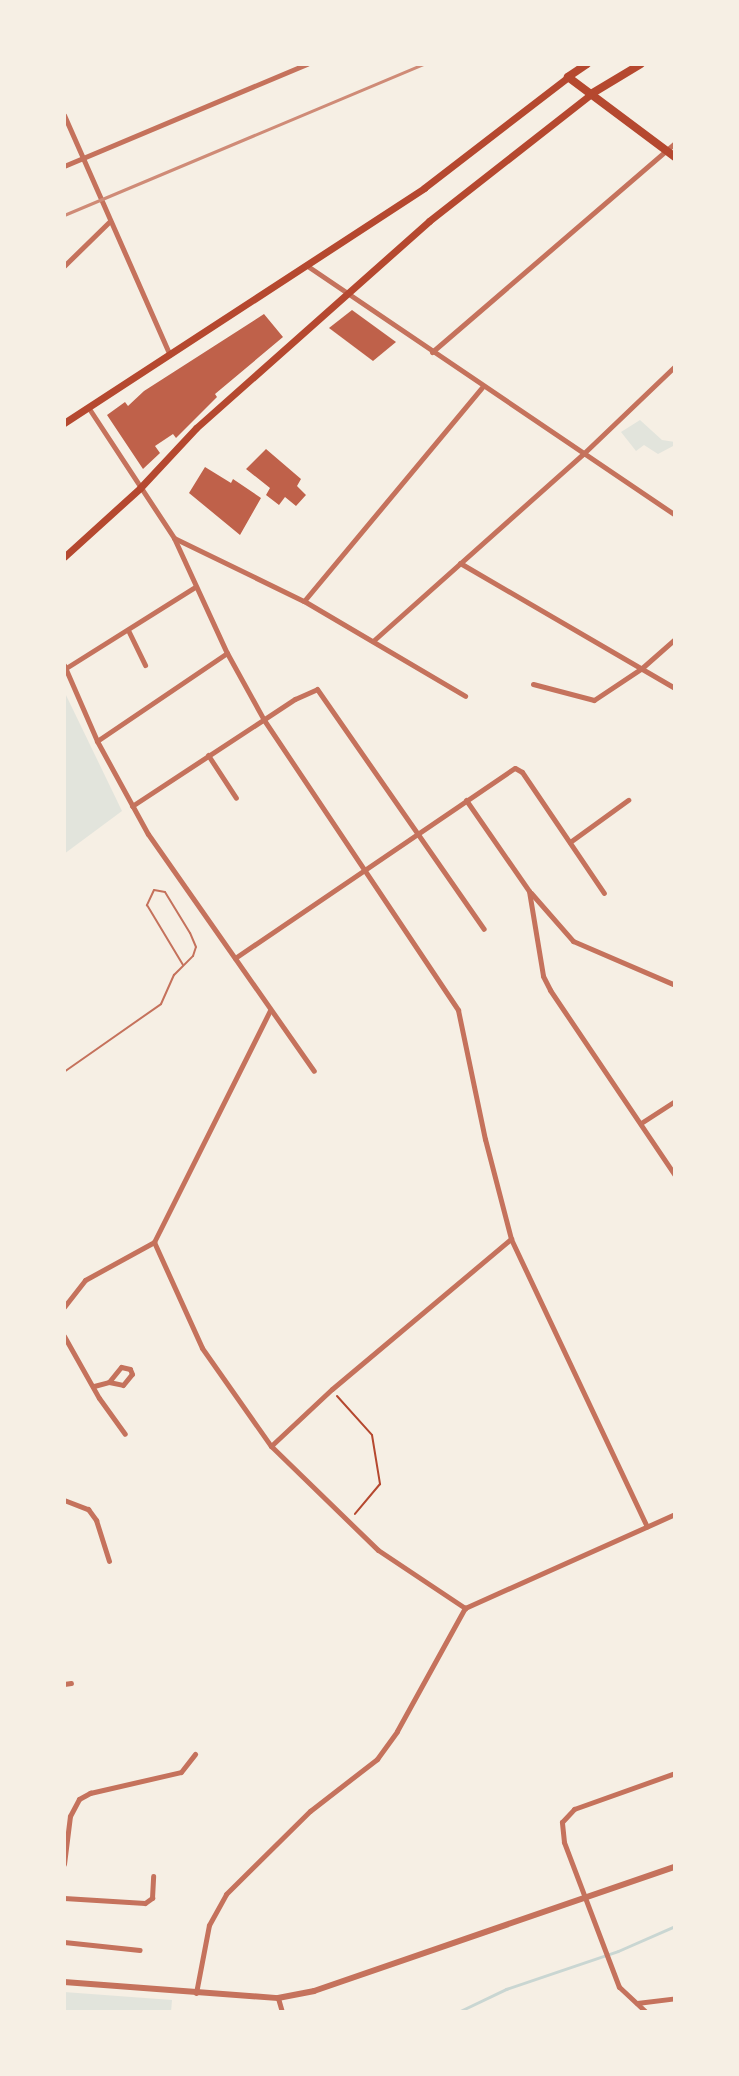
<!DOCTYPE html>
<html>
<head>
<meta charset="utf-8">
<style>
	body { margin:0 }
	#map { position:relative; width:739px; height:2076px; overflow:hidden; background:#f6efe4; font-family:"Golos Text",sans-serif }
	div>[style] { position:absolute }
	.green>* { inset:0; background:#e2e4dc }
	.stream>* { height:3px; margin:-1.5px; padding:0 1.5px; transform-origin:1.5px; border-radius:1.5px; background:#c9d6d2 }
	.building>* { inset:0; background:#bf614a }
	.path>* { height:2px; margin:-1px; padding:0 1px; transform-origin:1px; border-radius:1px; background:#b5482f }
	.service>* { height:2px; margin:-1px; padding:0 1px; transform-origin:1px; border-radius:1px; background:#c5725c }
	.minor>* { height:5px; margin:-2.5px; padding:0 2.5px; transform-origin:2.5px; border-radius:2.5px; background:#c5725c }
	.tertiary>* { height:6px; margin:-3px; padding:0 3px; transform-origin:3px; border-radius:3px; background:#c5725c }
	.primary>* { height:7px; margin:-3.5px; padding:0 3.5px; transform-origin:3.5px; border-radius:3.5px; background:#b5482f }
	.trunk>* { height:8px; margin:-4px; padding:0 4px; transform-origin:4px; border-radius:4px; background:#b5482f }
	.rail>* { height:3px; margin:-1.5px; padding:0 1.5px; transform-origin:1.5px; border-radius:1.5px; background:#cf8b77 }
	span { translate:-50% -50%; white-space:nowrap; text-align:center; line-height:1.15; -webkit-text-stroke:6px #f6efe4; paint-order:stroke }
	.frame { position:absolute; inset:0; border:66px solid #f6efe4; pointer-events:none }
</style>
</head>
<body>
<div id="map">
	<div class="green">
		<div style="clip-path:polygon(640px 420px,662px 440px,675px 442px,675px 445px,658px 454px,644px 445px,636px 451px,621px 432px)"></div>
		<div style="clip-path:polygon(64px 691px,122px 811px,64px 854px)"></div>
		<div style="clip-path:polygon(64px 1992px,172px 2000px,171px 2012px,64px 2012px)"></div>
	</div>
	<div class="stream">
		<div style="left:458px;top:2012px;width:53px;rotate:-25.6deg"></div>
		<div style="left:506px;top:1989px;width:118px;rotate:-18.7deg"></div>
		<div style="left:618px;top:1951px;width:62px;rotate:-23.7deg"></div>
	</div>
	<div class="building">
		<div style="clip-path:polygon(352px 310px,396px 342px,373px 361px,329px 328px)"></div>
		<div style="clip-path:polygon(264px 314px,283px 337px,215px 394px,217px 397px,176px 438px,173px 434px,155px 446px,160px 453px,143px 469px,107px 415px,125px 402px,128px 406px,144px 391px)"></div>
		<div style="clip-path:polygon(266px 449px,301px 479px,297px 486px,306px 495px,296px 506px,285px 497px,279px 505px,266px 495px,270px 488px,246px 469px)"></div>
		<div style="clip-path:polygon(205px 467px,231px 483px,233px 479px,261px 498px,240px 535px,189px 493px)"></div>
	</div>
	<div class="path">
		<div style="left:337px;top:1396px;width:52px;rotate:48.1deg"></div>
		<div style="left:372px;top:1435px;width:50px;rotate:80.7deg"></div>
		<div style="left:380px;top:1484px;width:39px;rotate:130deg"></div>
	</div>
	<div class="service">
		<div style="left:64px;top:1072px;width:118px;rotate:-35deg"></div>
		<div style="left:161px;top:1004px;width:32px;rotate:-66deg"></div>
		<div style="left:174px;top:975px;width:27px;rotate:-45deg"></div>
		<div style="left:193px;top:956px;width:9px;rotate:-72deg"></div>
		<div style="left:196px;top:947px;width:15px;rotate:-113deg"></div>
		<div style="left:190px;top:933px;width:48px;rotate:-121.4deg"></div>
		<div style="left:165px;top:892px;width:11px;rotate:-170deg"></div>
		<div style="left:154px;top:890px;width:17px;rotate:115deg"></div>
		<div style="left:147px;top:905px;width:70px;rotate:59deg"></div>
	</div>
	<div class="minor">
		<div style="left:64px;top:115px;width:262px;rotate:66.2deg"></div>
		<div style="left:64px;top:166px;width:264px;rotate:-22.8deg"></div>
		<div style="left:306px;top:265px;width:446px;rotate:34.1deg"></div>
		<div style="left:64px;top:266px;width:64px;rotate:-44.4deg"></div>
		<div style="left:432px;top:352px;width:321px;rotate:-40.7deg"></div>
		<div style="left:88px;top:407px;width:157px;rotate:56.7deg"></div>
		<div style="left:174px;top:538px;width:144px;rotate:25.9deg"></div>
		<div style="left:304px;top:601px;width:187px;rotate:30.5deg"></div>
		<div style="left:174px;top:538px;width:127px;rotate:65.3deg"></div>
		<div style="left:227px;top:653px;width:77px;rotate:61.1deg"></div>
		<div style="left:264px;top:720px;width:349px;rotate:56.2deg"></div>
		<div style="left:458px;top:1010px;width:132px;rotate:78.2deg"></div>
		<div style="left:485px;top:1139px;width:103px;rotate:75.4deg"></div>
		<div style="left:511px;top:1239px;width:318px;rotate:64.7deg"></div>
		<div style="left:460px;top:563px;width:249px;rotate:30.2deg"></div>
		<div style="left:304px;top:601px;width:278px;rotate:-50.2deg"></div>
		<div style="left:128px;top:630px;width:39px;rotate:64deg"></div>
		<div style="left:373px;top:641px;width:281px;rotate:-41.7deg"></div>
		<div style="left:583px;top:454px;width:127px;rotate:-43.7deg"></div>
		<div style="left:64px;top:665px;width:83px;rotate:66.5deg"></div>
		<div style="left:97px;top:741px;width:106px;rotate:61.3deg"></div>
		<div style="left:148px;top:834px;width:289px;rotate:55deg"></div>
		<div style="left:66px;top:668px;width:152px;rotate:-32.1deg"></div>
		<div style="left:533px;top:684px;width:63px;rotate:14.7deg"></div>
		<div style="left:594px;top:700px;width:58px;rotate:-33.7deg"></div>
		<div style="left:642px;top:668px;width:44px;rotate:-41.3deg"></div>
		<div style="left:97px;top:741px;width:157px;rotate:-34.1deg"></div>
		<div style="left:208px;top:755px;width:51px;rotate:56.9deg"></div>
		<div style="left:466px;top:800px;width:111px;rotate:55.3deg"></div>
		<div style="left:529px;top:891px;width:86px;rotate:80.6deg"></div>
		<div style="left:543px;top:976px;width:16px;rotate:63deg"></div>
		<div style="left:550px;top:990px;width:223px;rotate:56deg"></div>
		<div style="left:132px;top:806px;width:195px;rotate:-33.3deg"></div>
		<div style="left:295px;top:699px;width:24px;rotate:-24deg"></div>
		<div style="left:317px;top:689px;width:292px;rotate:55.2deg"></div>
		<div style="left:570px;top:842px;width:72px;rotate:-35.9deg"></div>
		<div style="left:531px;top:893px;width:64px;rotate:48.8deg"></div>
		<div style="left:573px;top:941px;width:111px;rotate:23.3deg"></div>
		<div style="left:235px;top:958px;width:338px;rotate:-34.2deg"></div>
		<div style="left:515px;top:768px;width:8px;rotate:30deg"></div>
		<div style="left:522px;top:772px;width:146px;rotate:55.9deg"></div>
		<div style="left:641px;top:1123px;width:40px;rotate:-32.9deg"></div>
		<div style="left:154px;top:1242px;width:116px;rotate:65.6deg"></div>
		<div style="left:202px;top:1348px;width:120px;rotate:54.9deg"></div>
		<div style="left:271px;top:1446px;width:149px;rotate:44.2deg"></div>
		<div style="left:378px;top:1550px;width:105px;rotate:33.7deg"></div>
		<div style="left:64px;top:1307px;width:34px;rotate:-52deg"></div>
		<div style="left:85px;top:1280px;width:79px;rotate:-28.8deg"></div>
		<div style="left:154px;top:1242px;width:259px;rotate:-63.4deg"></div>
		<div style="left:64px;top:1336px;width:71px;rotate:60.6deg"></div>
		<div style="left:99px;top:1398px;width:44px;rotate:54.2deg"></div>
		<div style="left:94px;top:1386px;width:16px;rotate:-15deg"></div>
		<div style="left:109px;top:1382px;width:14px;rotate:12deg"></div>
		<div style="left:123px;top:1385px;width:14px;rotate:-51deg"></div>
		<div style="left:132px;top:1374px;width:5px;rotate:-112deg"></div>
		<div style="left:130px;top:1369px;width:9px;rotate:-167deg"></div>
		<div style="left:121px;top:1367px;width:19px;rotate:129deg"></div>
		<div style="left:271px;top:1446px;width:83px;rotate:-43.1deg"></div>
		<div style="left:332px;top:1389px;width:234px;rotate:-40deg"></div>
		<div style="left:64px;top:1500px;width:26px;rotate:21deg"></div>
		<div style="left:88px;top:1509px;width:14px;rotate:54deg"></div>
		<div style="left:96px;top:1520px;width:43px;rotate:72.4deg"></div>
		<div style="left:64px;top:1684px;width:7px;rotate:-8deg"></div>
		<div style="left:64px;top:1864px;width:48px;rotate:-82.9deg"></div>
		<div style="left:70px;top:1816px;width:19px;rotate:-62deg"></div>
		<div style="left:79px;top:1799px;width:13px;rotate:-29deg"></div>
		<div style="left:90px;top:1793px;width:93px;rotate:-13deg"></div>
		<div style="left:181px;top:1772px;width:23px;rotate:-52deg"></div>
		<div style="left:64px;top:1898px;width:81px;rotate:3.5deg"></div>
		<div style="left:145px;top:1903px;width:9px;rotate:-36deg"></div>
		<div style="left:152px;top:1898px;width:22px;rotate:-87deg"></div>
		<div style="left:64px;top:1942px;width:76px;rotate:6deg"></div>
		<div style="left:196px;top:1993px;width:69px;rotate:-79.2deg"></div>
		<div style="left:209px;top:1925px;width:35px;rotate:-61deg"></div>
		<div style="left:226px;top:1894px;width:118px;rotate:-44.7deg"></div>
		<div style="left:310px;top:1811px;width:85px;rotate:-37.8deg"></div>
		<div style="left:377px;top:1759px;width:34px;rotate:-54deg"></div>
		<div style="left:397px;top:1731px;width:141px;rotate:-61.1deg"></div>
		<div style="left:465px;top:1608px;width:230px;rotate:-24.1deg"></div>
		<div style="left:278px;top:1998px;width:15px;rotate:74deg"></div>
		<div style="left:637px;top:2003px;width:38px;rotate:-7deg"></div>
		<div style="left:646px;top:2012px;width:37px;rotate:-137deg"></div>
		<div style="left:619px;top:1987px;width:155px;rotate:-110.8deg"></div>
		<div style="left:564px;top:1842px;width:20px;rotate:-96deg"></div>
		<div style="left:562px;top:1822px;width:18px;rotate:-47deg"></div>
		<div style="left:574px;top:1809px;width:107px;rotate:-19.6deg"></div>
	</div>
	<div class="tertiary">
		<div style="left:64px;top:1982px;width:215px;rotate:4.3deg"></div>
		<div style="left:278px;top:1998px;width:37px;rotate:-11deg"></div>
		<div style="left:314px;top:1991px;width:382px;rotate:-19deg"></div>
	</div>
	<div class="primary">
		<div style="left:64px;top:423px;width:430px;rotate:-33.1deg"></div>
		<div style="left:424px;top:188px;width:182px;rotate:-37.6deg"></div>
		<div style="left:64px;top:557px;width:103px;rotate:-42.2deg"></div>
		<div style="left:140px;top:488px;width:82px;rotate:-47deg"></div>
		<div style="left:196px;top:428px;width:312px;rotate:-41.6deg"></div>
		<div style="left:429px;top:221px;width:206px;rotate:-38.1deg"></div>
	</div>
	<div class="trunk">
		<div style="left:587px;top:64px;width:23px;rotate:146deg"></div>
		<div style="left:568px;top:77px;width:134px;rotate:36.8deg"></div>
		<div style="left:591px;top:94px;width:58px;rotate:-31deg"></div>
	</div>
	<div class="rail">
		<div style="left:64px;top:215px;width:390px;rotate:-22.8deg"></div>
	</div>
	<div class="frame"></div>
</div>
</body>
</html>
